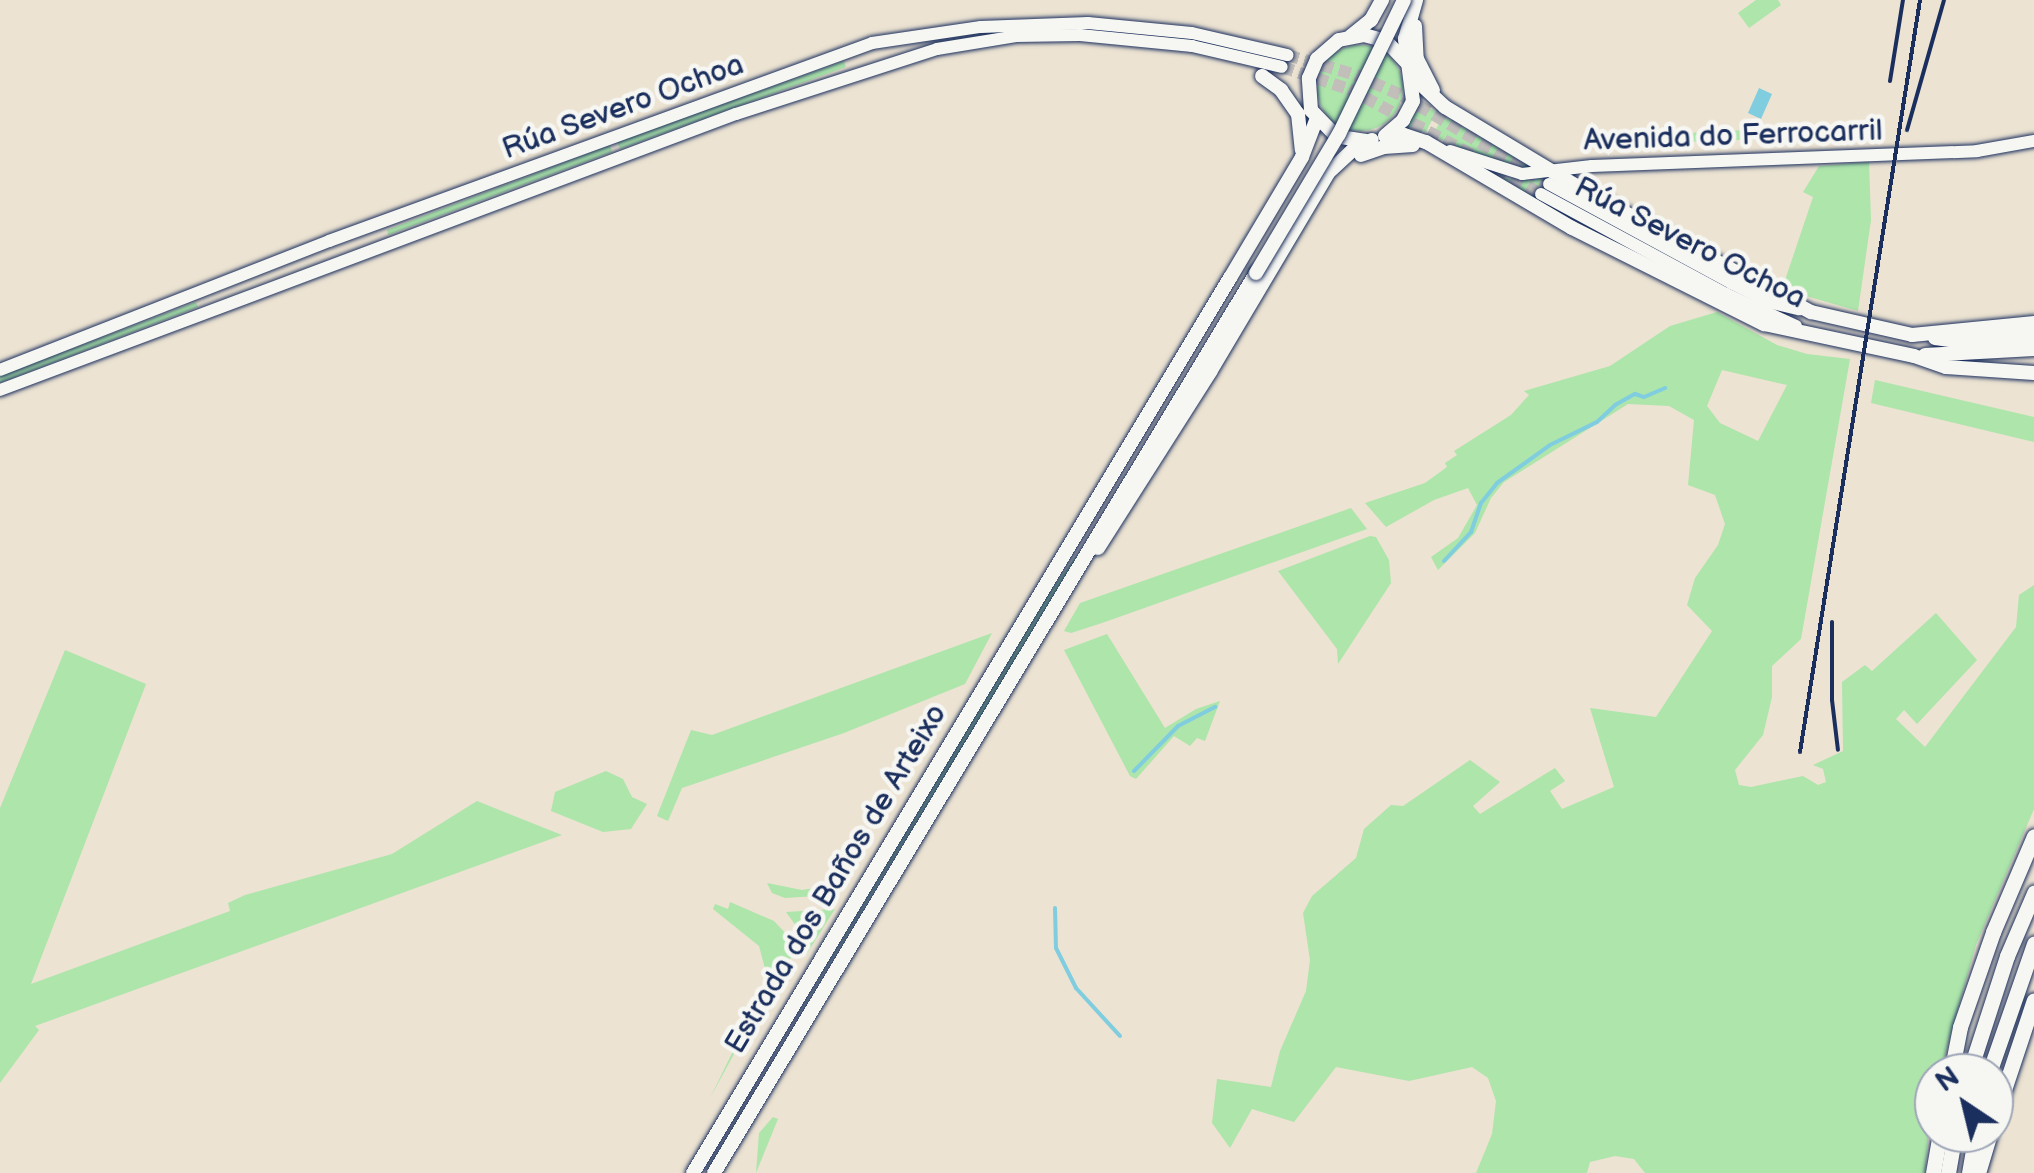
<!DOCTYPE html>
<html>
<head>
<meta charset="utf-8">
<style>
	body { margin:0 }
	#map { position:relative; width:2034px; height:1173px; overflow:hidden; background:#ece3d2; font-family:"Balsamiq Sans",sans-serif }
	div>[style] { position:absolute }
	.green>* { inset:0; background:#ade5aa }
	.round { border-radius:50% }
	.water>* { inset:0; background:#80cde0 }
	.stream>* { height:4px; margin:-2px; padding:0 2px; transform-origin:2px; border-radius:2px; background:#80cde0 }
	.secondary-tunnel>* { height:12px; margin-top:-6px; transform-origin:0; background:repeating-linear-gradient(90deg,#c2bfbb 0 12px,transparent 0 18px) }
	.roads { filter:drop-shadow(0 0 2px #1b2f5e) drop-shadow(0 0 2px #1b2f5e) }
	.secondary>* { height:12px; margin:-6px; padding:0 6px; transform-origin:6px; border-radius:6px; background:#f6f6f2 }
	.primary>* { height:14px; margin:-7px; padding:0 7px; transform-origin:7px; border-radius:7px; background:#f6f6f2 }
	.highway>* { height:15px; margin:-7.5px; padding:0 7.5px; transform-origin:7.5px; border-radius:7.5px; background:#f6f6f2 }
	.rail>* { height:4px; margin:-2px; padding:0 2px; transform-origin:2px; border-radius:2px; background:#1b2f5e }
	.bridges { filter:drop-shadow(0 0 2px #1b2f5e) drop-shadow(0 0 2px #1b2f5e) }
	.primary-bridge>* { height:14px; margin:-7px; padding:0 7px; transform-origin:7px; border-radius:7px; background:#f6f6f2 }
	span { translate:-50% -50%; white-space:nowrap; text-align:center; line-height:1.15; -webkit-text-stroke:9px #f6f6f2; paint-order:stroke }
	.street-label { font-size:30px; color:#1b2f5e }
	.north { position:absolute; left:1914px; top:1053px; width:100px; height:100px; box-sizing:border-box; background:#f6f6f2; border:2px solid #9ea6b7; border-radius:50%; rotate:325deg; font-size:28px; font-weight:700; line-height:40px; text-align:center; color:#1b2f5e }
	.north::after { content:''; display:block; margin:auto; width:35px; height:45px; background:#1b2f5e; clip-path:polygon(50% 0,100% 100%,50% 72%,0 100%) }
</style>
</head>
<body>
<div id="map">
	<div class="green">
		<div style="clip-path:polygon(1756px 0,1778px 0,1781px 5px,1749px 28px,1738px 13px)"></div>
		<div class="round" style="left:1317px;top:45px;width:86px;height:86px"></div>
		<div style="clip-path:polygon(844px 61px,846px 67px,620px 149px,617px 142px)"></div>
		<div style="clip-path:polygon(1419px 102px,1436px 112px,1426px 132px,1406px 128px)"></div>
		<div style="clip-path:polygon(1443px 116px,1533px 167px,1518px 169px,1458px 149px,1433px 135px)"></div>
		<div style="clip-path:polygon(1785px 128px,1786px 138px,1687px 142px,1687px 133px)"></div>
		<div style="clip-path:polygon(610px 145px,612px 152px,388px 235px,387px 230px)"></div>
		<div style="clip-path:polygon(1869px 162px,1871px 220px,1858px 311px,1782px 289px,1813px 197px,1803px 192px,1819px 166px)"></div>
		<div style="clip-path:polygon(1548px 175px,1534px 199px,1498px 178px,1529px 179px)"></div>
		<div style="clip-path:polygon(196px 302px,198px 307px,0 383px,0 376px)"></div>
		<div style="clip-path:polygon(evenodd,1717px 312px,1777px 345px,1807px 354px,1850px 359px,1801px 639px,1772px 666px,1772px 697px,1763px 735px,1735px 770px,1739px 785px,1751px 787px,1803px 776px,1818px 785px,1826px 782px,1823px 769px,1813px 765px,1843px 751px,1842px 682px,1865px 665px,1872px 671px,1936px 613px,1977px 660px,1917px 724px,1904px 710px,1896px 719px,1925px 747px,2016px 627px,2019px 595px,2034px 585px,2034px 809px,1976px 945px,1940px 1073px,1934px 1073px,1925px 1173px,1645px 1173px,1634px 1159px,1615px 1156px,1590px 1162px,1587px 1173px,1476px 1173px,1492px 1134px,1496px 1101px,1488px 1078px,1472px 1067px,1409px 1081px,1336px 1067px,1294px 1122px,1252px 1109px,1230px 1148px,1212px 1123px,1217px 1079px,1271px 1087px,1280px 1051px,1306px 991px,1310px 960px,1303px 913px,1312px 896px,1356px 858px,1364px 829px,1391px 805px,1403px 806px,1470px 760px,1500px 782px,1473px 806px,1480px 814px,1555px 768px,1565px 781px,1550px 791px,1562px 809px,1614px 787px,1590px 708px,1656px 717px,1712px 631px,1687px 605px,1695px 578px,1718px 545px,1725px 524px,1715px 495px,1688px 485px,1694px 420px,1669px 406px,1628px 404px,1504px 482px,1491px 498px,1475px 533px,1438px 570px,1431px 557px,1458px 538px,1477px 505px,1468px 488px,1434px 500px,1386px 527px,1365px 503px,1425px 483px,1447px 467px,1445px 463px,1457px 455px,1454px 451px,1511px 415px,1529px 395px,1524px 391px,1610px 366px,1670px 326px,1717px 312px,1722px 370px,1787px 385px,1758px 441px,1720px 423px,1707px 406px,1722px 370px)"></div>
		<div style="clip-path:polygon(1875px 380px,2034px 417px,2034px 442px,1871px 403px)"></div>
		<div style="clip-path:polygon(1351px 508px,1367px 529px,1102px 623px,1071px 633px,1064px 631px,1080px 603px)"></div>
		<div style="clip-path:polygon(1370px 536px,1376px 537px,1389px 560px,1391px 583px,1338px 664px,1337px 649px,1278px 571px)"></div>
		<div style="clip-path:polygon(1080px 551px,1040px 620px,782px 1041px,1048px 594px)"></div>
		<div style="clip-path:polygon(992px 633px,965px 684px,844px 733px,682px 788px,668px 821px,657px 816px,691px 730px,712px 735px)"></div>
		<div style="clip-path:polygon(1107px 634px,1165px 728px,1196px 709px,1220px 701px,1205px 741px,1197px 738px,1190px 746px,1174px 736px,1136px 779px,1130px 776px,1064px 650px)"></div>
		<div style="clip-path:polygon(65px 650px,146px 684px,31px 984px,230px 911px,228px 903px,245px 895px,392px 854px,477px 801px,562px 835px,35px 1026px,39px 1030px,0 1083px,0 808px)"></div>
		<div style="clip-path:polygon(606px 771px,623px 779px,632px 797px,647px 804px,631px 829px,603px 832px,551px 811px,555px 792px)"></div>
		<div style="clip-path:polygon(767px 883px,802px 890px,839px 884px,816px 896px,785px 898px,772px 893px)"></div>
		<div style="clip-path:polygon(730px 902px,774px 921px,789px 937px,792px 954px,781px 985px,760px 1020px,746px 1032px,710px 1098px,768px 980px,759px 946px,713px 909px,715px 904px,728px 909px)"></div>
		<div style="clip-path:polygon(835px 909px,806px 955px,804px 937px,786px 912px)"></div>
		<div style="clip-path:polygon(773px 1117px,778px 1119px,756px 1173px,759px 1133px)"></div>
	</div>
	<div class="water">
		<div style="clip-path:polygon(1759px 88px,1772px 94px,1761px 119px,1748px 113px)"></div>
	</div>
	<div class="stream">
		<div style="left:1444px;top:561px;width:40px;rotate:-47deg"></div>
		<div style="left:1471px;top:532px;width:31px;rotate:-71deg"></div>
		<div style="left:1481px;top:503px;width:26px;rotate:-51deg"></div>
		<div style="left:1497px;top:483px;width:65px;rotate:-35.6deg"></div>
		<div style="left:1550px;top:445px;width:52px;rotate:-26.1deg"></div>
		<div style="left:1597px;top:422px;width:25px;rotate:-43deg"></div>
		<div style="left:1615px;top:405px;width:23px;rotate:-29deg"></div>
		<div style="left:1635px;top:394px;width:9px;rotate:18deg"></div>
		<div style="left:1644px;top:397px;width:23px;rotate:-23deg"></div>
		<div style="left:1134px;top:771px;width:63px;rotate:-45.6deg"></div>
		<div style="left:1178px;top:726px;width:42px;rotate:-27.2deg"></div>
		<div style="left:1055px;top:908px;width:40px;rotate:88.6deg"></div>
		<div style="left:1056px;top:948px;width:45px;rotate:63.4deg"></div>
		<div style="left:1076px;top:988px;width:65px;rotate:47.5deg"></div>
	</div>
	<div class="secondary-tunnel">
		<div style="left:1287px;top:55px;width:72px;rotate:16.2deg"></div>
		<div style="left:1356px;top:75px;width:51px;rotate:24.1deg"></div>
		<div style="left:1403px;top:96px;width:170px;rotate:31.1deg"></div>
		<div style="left:1282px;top:67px;width:71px;rotate:18.2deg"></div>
		<div style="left:1349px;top:89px;width:142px;rotate:28.2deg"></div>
		<div style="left:1496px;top:169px;width:51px;rotate:29.1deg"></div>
	</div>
	<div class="roads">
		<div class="secondary">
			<div style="left:1450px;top:151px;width:76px;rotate:17.7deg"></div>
			<div style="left:1522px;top:174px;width:70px;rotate:-6.5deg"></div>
			<div style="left:1592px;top:166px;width:385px;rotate:-2.2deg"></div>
			<div style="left:1977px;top:151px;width:58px;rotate:-10deg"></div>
			<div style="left:1549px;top:184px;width:207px;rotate:28.5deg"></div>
			<div style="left:1731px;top:283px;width:46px;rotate:26deg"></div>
			<div style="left:1772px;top:303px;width:28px;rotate:13deg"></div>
			<div style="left:1541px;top:194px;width:210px;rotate:28.4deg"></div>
			<div style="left:1726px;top:294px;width:77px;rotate:24.6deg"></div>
			<div style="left:0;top:370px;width:353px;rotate:-21.4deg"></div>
			<div style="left:329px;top:241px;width:578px;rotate:-20.03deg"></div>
			<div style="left:872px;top:43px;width:110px;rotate:-8.4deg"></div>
			<div style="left:981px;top:27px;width:107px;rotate:-2.1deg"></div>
			<div style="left:1088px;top:23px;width:104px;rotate:5.5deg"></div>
			<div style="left:1192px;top:33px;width:98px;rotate:13deg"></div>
			<div style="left:0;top:390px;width:786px;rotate:-20.56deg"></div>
			<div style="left:736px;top:114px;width:211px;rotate:-17.9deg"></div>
			<div style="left:937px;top:49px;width:80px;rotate:-9.3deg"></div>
			<div style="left:1016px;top:36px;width:64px;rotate:-0.9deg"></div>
			<div style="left:1080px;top:35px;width:113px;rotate:5.6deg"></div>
			<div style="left:1192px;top:46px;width:92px;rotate:13.1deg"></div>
		</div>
		<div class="primary">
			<div style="left:1415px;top:26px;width:33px;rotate:87deg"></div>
			<div style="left:1417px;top:59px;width:35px;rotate:63deg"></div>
			<div style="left:1351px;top:36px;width:26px;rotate:-39deg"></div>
			<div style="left:1371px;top:20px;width:23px;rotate:-61deg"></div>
			<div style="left:1262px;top:76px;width:24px;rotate:36deg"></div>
			<div style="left:1281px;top:90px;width:29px;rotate:55deg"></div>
			<div style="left:1298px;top:114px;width:36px;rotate:84deg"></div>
			<div style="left:1412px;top:76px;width:45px;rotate:43.2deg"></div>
			<div style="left:1445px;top:107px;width:167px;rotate:31deg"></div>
			<div style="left:1588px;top:193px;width:253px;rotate:28.1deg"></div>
			<div style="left:1811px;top:312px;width:104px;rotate:12.8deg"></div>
			<div style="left:1912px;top:335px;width:123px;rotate:-5.6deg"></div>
			<div style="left:1386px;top:135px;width:23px;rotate:-41deg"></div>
			<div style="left:1403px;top:120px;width:21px;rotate:-62deg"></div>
			<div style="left:1413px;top:101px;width:63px;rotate:-97.4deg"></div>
			<div style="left:1405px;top:39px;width:41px;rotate:-74.2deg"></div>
			<div style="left:1385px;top:136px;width:19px;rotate:-3deg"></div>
			<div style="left:1404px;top:135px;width:23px;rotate:18deg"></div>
			<div style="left:1426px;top:142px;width:169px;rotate:30.5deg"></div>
			<div style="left:1572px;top:228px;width:215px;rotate:26.6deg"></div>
			<div style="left:1764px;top:324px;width:153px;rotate:12deg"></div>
			<div style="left:1914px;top:356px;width:34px;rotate:19deg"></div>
			<div style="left:1946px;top:367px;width:88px;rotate:3.9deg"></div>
			<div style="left:1366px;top:141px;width:30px;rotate:-171deg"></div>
			<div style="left:1336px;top:136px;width:36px;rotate:-134deg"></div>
			<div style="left:1311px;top:110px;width:32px;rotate:-94deg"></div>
			<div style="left:1309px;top:78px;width:21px;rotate:-67deg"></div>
			<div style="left:1317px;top:59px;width:29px;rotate:-41deg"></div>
			<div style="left:1339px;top:40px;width:25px;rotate:-11deg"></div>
			<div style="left:1364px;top:35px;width:23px;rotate:15deg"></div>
			<div style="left:1386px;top:41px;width:32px;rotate:46deg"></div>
			<div style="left:1361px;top:155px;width:24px;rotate:-19deg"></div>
			<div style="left:1384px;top:147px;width:29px;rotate:-4deg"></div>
			<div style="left:1935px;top:338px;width:21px;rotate:8deg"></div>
			<div style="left:1956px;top:341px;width:78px;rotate:-3.7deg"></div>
			<div style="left:1925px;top:355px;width:109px;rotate:-3.2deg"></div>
			<div style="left:1098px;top:548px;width:209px;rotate:-57.5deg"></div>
			<div style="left:1210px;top:372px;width:231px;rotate:-59.3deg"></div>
			<div style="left:1328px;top:173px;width:35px;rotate:-43deg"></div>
			<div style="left:1354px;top:149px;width:20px;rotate:-27deg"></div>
			<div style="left:693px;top:1173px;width:1044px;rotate:-59.04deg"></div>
			<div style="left:1230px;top:278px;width:141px;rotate:-59.2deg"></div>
			<div style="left:1302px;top:157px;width:42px;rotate:-69deg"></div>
			<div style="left:714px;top:1173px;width:1051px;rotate:-58.94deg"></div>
		</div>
		<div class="highway">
			<div style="left:1951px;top:1073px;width:47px;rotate:-78.9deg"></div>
			<div style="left:1960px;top:1027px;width:101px;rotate:-70.8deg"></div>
			<div style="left:1993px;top:932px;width:104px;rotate:-66.9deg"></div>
			<div style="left:1969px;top:1073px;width:123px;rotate:-72deg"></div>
			<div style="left:2007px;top:956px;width:69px;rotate:-66.8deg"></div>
			<div style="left:1989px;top:1073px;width:137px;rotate:-70.8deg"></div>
			<div style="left:1994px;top:1120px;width:126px;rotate:-71.6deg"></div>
			<div style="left:1933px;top:1173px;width:41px;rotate:-80.1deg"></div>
			<div style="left:1948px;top:1173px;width:41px;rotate:-80.1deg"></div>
			<div style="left:1969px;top:1173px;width:41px;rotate:-80.1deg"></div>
			<div style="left:1978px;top:1173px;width:42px;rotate:-73.3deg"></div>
		</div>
	</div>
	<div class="rail">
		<div style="left:1890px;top:81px;width:82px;rotate:-80.9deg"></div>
		<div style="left:1907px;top:130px;width:135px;rotate:-74.1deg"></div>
		<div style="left:1832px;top:622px;width:78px;rotate:90deg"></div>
		<div style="left:1832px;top:700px;width:50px;rotate:83.2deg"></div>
		<div style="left:1800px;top:752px;width:762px;rotate:-80.93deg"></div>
	</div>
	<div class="bridges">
		<div class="primary-bridge">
			<div style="left:1256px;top:273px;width:162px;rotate:-59.2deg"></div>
			<div style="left:1339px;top:134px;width:149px;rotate:-64.1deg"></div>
		</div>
	</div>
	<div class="street-label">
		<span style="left:623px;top:107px;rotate:-20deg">Rúa Severo Ochoa</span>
		<span style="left:1733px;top:136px;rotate:-2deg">Avenida do Ferrocarril</span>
		<span style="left:1690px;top:243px;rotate:27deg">Rúa Severo Ochoa</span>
		<span style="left:836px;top:879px;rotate:-59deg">Estrada dos Baños de Arteixo</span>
	</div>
	<div class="north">N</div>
</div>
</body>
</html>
